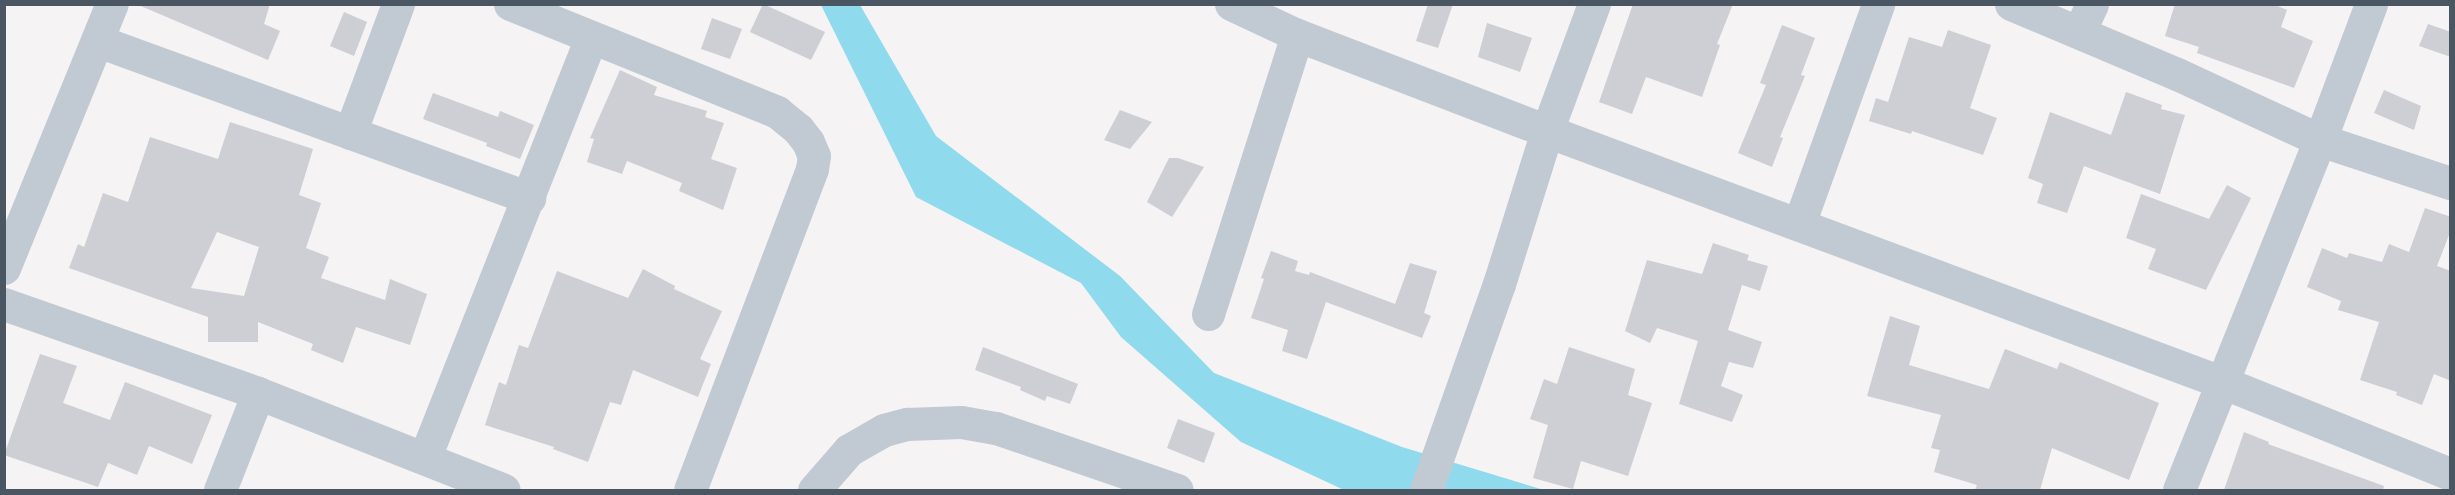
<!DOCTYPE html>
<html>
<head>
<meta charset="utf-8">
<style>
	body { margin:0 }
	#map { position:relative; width:2455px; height:495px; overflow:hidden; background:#f5f3f3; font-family:"Noto Sans",sans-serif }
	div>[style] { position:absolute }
	.water>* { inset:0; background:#90daee }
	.building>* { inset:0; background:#cdcfd5 }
	.minor>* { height:33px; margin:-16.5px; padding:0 16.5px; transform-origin:16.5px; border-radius:16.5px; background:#c1cad2 }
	span { translate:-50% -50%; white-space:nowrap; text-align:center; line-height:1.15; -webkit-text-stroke:5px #fff; paint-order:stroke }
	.frame { position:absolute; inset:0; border:6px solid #4a5661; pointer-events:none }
</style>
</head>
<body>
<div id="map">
	<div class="water">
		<div style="clip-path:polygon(821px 5px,860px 5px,936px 136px,1120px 276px,1214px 373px,1402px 447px,1544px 490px,1344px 490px,1241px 442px,1121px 337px,1081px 283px,916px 197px)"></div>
	</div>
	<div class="building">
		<div style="clip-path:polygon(136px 4px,270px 4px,264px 24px,280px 31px,268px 60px)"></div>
		<div style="clip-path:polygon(763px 4px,825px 32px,811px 60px,750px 32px)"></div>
		<div style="clip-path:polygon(1428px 4px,1453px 4px,1438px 48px,1416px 41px)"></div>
		<div style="clip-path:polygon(1633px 4px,1733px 4px,1717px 44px,1720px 45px,1702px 97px,1646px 77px,1632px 114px,1599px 102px)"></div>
		<div style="clip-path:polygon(2175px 4px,2273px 4px,2287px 10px,2281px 27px,2313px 41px,2294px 88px,2197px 53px,2199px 47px,2165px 36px)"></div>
		<div style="clip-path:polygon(344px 12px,367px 22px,354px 56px,330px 46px)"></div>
		<div style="clip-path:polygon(712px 18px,742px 29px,730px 59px,701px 49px)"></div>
		<div style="clip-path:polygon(1487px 23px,1532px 38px,1520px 72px,1478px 57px)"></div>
		<div style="clip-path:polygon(2428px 24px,2451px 32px,2451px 57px,2419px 46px)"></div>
		<div style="clip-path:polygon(1782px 25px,1815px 38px,1801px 75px,1805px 76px,1780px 137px,1783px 138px,1772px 167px,1738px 153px,1766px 85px,1760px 83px)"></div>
		<div style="clip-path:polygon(1948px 30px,1991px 45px,1970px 108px,1997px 118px,1983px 155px,1912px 131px,1911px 134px,1869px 121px,1876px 98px,1888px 102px,1909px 37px,1942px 47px)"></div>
		<div style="clip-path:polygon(620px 70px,657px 87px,654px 95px,707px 111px,705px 117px,724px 123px,711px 159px,737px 168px,723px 210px,679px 191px,682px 183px,627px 161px,622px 174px,587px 162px,594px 139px,590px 138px)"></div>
		<div style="clip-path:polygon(2384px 90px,2421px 106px,2414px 130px,2374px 113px)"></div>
		<div style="clip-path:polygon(2126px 92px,2162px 105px,2161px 109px,2185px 115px,2160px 194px,2084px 166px,2067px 213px,2037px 203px,2043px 184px,2028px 178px,2050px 112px,2111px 135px)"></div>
		<div style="clip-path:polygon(433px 93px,498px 117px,500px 111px,534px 125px,520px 159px,486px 146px,487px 143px,423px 119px)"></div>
		<div style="clip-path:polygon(1120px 110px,1152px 122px,1130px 149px,1104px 140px)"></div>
		<div style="clip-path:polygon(evenodd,230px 122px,313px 149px,299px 195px,321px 203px,306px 248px,329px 257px,321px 278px,385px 300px,390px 279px,427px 294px,410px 345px,356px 327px,343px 363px,311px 350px,313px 344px,258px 322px,258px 342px,208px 342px,208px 317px,69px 268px,78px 244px,84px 247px,103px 193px,128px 202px,150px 137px,218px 159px,230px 122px,217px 232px,259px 247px,244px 296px,191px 288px,217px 232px)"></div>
		<div style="clip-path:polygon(1169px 158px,1178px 158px,1204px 167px,1172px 217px,1147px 202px)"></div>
		<div style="clip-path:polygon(2227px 185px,2251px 198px,2206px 290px,2148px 269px,2156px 249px,2126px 238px,2141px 194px,2209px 219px)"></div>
		<div style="clip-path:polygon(2425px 208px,2451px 217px,2451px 230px,2437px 266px,2451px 271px,2451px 381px,2434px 374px,2422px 405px,2396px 395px,2397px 392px,2360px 380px,2379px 322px,2338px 310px,2341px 301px,2307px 287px,2322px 248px,2347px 258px,2349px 253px,2382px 262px,2389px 244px,2409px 252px)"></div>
		<div style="clip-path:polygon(1713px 243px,1749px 255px,1747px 260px,1768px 266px,1760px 291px,1742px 285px,1728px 330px,1762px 342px,1753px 368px,1729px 362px,1721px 386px,1743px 395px,1732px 422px,1679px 404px,1698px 341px,1657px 328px,1650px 343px,1625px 331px,1647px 260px,1702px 274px)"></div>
		<div style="clip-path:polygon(1271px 251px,1298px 261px,1295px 271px,1309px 275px,1310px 272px,1395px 304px,1410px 263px,1437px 271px,1424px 313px,1431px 316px,1422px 338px,1326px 302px,1307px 359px,1282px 351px,1288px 330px,1251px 318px,1264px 279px,1261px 278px)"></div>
		<div style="clip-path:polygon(643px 269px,675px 286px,674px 289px,722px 311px,700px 359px,711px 364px,698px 397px,633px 370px,621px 405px,610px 402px,588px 462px,553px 449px,554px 447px,485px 425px,499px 382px,506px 385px,519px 345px,528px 348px,557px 271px,628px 298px)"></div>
		<div style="clip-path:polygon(1890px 316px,1920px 326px,1909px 365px,1989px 389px,2005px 349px,2057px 369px,2060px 362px,2159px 403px,2129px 480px,2052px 448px,2040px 490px,1975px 490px,1977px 485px,1934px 472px,1940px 450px,1931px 448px,1941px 415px,1867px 396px)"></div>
		<div style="clip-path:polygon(983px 347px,1078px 384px,1070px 404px,1047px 396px,1045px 401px,1020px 390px,1021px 387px,975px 370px)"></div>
		<div style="clip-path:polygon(1569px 347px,1635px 369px,1628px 395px,1652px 403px,1628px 476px,1581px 461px,1573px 489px,1533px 478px,1548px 425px,1530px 419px,1544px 379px,1557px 384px)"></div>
		<div style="clip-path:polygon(40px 354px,77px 366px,63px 403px,110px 420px,125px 382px,212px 415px,192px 464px,149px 446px,137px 475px,108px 463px,98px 487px,4px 455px)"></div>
		<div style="clip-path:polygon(1178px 419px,1215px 433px,1204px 463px,1167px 448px)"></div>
		<div style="clip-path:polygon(2244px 432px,2269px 442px,2268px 444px,2384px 486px,2383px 490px,2224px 490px)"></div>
	</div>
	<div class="minor">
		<div style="left:510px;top:4px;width:288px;rotate:22deg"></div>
		<div style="left:777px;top:112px;width:27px;rotate:39deg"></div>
		<div style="left:798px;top:129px;width:16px;rotate:52deg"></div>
		<div style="left:808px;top:142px;width:15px;rotate:67deg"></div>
		<div style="left:814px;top:156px;width:13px;rotate:99deg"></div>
		<div style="left:812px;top:169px;width:343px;rotate:110.8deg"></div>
		<div style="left:1231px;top:4px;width:73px;rotate:25.2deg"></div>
		<div style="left:1297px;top:35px;width:268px;rotate:21deg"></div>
		<div style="left:1547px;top:131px;width:722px;rotate:20.42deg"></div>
		<div style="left:2224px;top:383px;width:244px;rotate:21.9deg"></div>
		<div style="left:2011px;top:4px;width:180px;rotate:22.9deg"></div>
		<div style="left:2177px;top:74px;width:157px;rotate:24.8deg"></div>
		<div style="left:2320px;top:140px;width:137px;rotate:18.3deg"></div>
		<div style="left:2079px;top:32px;width:31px;rotate:-65deg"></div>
		<div style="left:98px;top:41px;width:459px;rotate:20deg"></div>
		<div style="left:350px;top:133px;width:138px;rotate:-69.6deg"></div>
		<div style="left:1799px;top:224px;width:234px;rotate:-70.2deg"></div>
		<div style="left:4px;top:268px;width:285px;rotate:-67.8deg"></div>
		<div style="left:4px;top:304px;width:269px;rotate:19.3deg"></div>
		<div style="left:258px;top:393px;width:264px;rotate:21.5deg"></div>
		<div style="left:1208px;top:314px;width:293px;rotate:-72.3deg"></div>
		<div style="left:425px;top:457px;width:451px;rotate:-68.4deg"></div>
		<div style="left:220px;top:490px;width:104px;rotate:-68.6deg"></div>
		<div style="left:814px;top:490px;width:53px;rotate:-48.8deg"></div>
		<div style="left:849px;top:450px;width:40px;rotate:-29.7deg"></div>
		<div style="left:884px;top:430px;width:24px;rotate:-15deg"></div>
		<div style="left:907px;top:424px;width:54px;rotate:-2.1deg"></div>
		<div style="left:961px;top:422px;width:36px;rotate:10deg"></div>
		<div style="left:996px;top:428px;width:191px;rotate:18.9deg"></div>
		<div style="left:1426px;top:490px;width:219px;rotate:-70.5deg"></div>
		<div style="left:1499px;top:284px;width:160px;rotate:-72.6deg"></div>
		<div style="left:1547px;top:131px;width:135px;rotate:-69.7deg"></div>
		<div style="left:2179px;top:490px;width:377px;rotate:-68.1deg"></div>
		<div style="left:2320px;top:140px;width:145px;rotate:-69.4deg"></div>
	</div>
	<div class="frame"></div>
</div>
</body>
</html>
